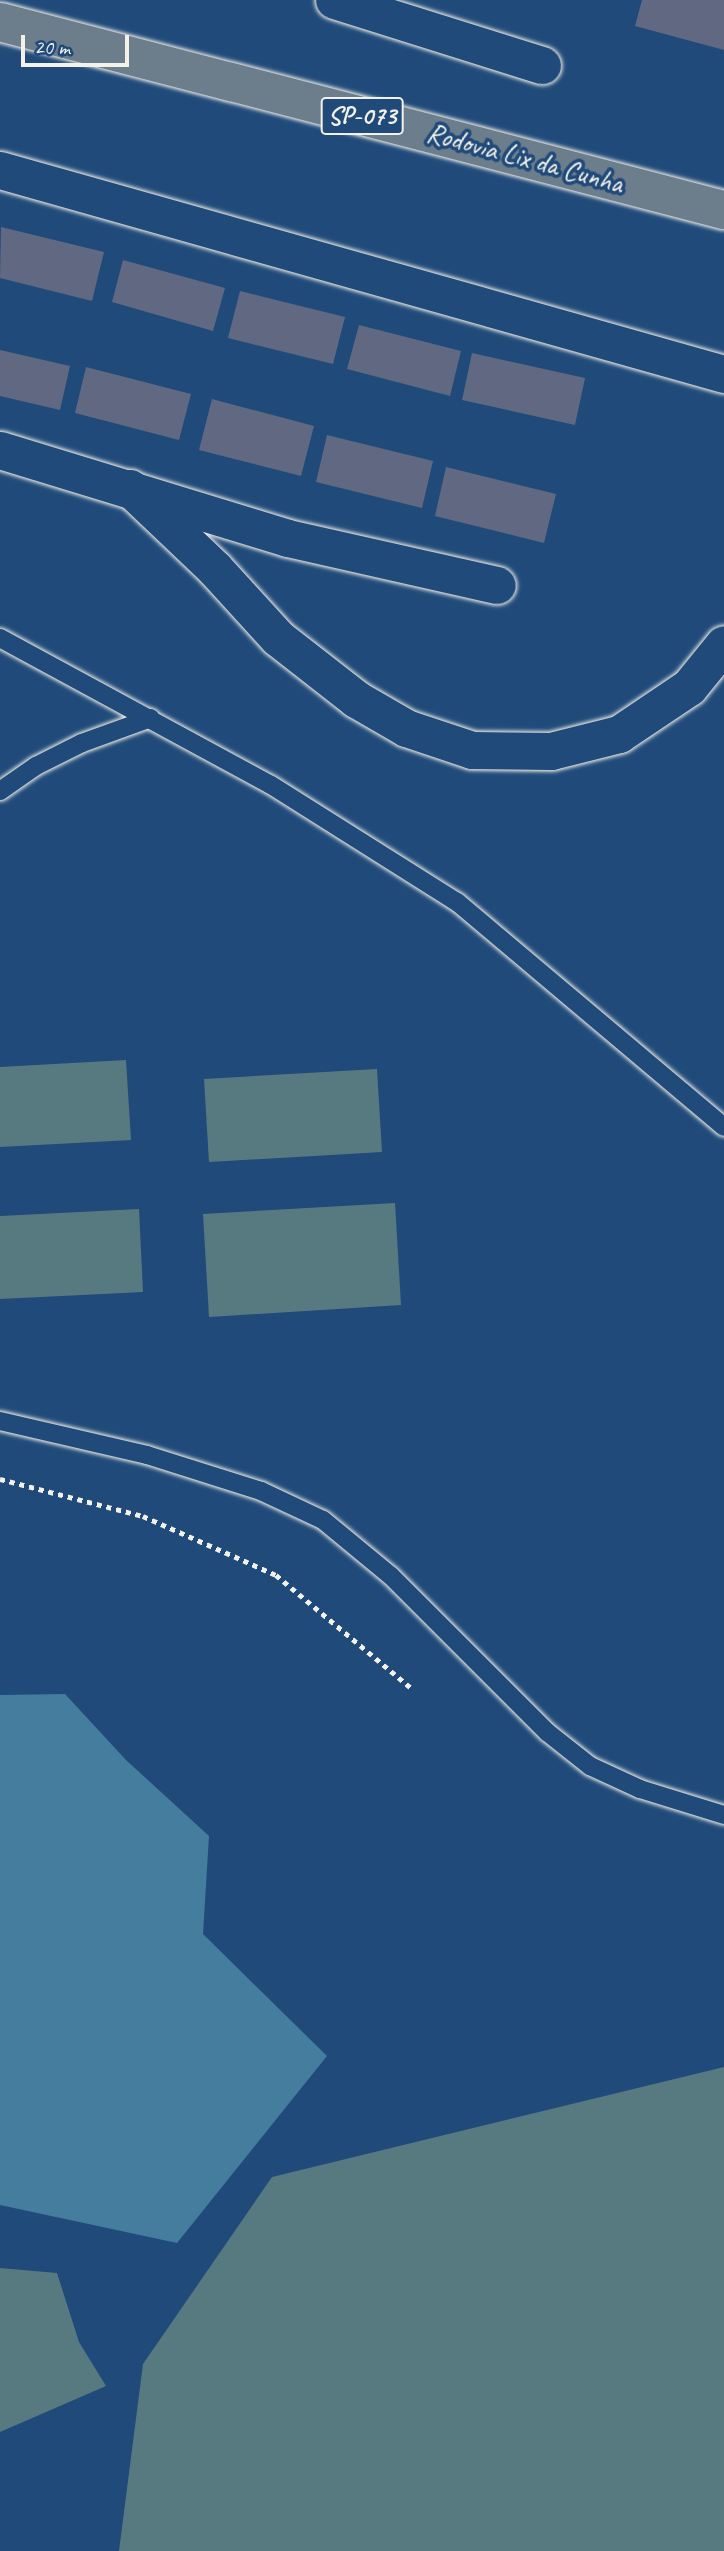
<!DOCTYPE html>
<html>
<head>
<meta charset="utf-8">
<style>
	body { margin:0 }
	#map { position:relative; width:724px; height:2551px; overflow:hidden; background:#1f4a7a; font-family:Caveat,sans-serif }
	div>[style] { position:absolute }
	.green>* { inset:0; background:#577a80 }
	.water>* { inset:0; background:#457d9f }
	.building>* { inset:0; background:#606981 }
	.path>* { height:4.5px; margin-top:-2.25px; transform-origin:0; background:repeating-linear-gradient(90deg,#f4f1e8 0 5px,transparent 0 10px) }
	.roads { filter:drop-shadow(0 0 2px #f4f1e8) drop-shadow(0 0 2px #f4f1e8) }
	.service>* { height:18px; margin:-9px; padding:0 9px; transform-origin:9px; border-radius:9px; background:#1f4a7a }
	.minor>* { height:37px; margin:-18.5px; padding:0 18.5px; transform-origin:18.5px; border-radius:18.5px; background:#1f4a7a }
	.primary>* { height:38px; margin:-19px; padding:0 19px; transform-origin:19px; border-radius:19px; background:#6c7d8c }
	span { translate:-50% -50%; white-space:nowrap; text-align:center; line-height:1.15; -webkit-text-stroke:7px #1f4a7a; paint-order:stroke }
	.shield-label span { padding:2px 5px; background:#1f4a7a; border:2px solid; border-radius:5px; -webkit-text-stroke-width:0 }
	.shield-label { font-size:26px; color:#f4f1e8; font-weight:700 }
	.street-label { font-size:28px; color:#f4f1e8 }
	.scale { position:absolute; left:21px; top:35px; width:108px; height:32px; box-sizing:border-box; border:4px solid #f4f1e8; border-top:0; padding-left:9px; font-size:21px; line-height:24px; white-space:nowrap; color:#f4f1e8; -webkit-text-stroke:5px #1f4a7a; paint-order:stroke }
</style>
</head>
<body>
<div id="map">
	<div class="green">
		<div style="clip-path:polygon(126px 1060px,131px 1140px,0 1147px,0 1067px)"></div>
		<div style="clip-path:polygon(377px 1069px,382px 1152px,209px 1162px,204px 1079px)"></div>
		<div style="clip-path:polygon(395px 1203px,401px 1305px,209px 1317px,203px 1214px)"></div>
		<div style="clip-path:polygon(139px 1209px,143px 1292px,0 1299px,0 1216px)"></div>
		<div style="clip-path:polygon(724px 2067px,724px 2551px,119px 2551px,143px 2364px,272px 2177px)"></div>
		<div style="clip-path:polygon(0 2268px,57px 2273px,79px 2342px,106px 2386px,0 2432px)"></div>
	</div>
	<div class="water">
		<div style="clip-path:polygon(65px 1694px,126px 1760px,209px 1836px,203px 1934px,327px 2056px,177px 2243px,0 2205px,0 1695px)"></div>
	</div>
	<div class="building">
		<div style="clip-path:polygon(642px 0,724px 0,724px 50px,635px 26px)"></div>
		<div style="clip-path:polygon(1px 227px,104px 252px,92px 301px,0 278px)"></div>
		<div style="clip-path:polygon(123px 260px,225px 288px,213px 331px,112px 302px)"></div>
		<div style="clip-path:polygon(240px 291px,345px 317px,333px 364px,228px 338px)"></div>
		<div style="clip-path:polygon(359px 325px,461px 351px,450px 396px,347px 369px)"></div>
		<div style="clip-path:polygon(0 350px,70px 366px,60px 410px,0 396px)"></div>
		<div style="clip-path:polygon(472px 353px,585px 378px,575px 425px,462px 400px)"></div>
		<div style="clip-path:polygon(86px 367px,191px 394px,179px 440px,75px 413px)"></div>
		<div style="clip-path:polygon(212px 399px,314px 426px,301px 476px,199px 450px)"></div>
		<div style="clip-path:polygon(327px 435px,433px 461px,422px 508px,316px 482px)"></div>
		<div style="clip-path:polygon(446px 467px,556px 494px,544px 543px,435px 516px)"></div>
	</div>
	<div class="path">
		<div style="left:0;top:1479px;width:148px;rotate:14.5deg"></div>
		<div style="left:143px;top:1516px;width:145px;rotate:23.9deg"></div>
		<div style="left:276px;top:1575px;width:175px;rotate:39.9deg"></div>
	</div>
	<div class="roads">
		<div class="service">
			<div style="left:0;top:638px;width:308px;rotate:28.5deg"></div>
			<div style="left:271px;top:785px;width:220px;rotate:32.2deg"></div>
			<div style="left:457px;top:902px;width:349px;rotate:40.1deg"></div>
			<div style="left:0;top:791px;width:44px;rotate:-34.8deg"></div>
			<div style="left:36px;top:766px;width:51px;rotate:-26.6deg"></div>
			<div style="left:82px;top:743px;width:73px;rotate:-19.9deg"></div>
			<div style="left:0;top:1421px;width:151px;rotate:13deg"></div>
			<div style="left:147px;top:1455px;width:120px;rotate:17.5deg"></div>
			<div style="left:261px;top:1491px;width:68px;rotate:25.1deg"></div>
			<div style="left:323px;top:1520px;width:88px;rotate:39.5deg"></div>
			<div style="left:391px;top:1576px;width:221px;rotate:45deg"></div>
			<div style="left:547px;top:1732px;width:55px;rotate:38.3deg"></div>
			<div style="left:590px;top:1766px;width:55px;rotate:24.7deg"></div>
			<div style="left:640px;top:1789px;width:88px;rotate:17.2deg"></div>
		</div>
		<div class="minor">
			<div style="left:334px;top:0;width:218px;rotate:17.4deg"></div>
			<div style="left:0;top:170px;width:752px;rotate:15.74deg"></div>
			<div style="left:0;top:450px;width:301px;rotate:17deg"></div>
			<div style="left:288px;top:538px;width:214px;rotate:12.7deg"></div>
			<div style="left:130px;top:488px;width:117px;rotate:43.6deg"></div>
			<div style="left:215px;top:569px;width:93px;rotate:47.6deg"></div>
			<div style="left:278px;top:638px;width:99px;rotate:38deg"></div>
			<div style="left:356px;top:699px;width:58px;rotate:30.1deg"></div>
			<div style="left:406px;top:728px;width:70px;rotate:18.4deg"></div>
			<div style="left:472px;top:750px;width:79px;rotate:0.7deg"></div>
			<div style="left:551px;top:751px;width:70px;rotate:-14deg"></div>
			<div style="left:619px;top:734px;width:84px;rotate:-33.9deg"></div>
			<div style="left:689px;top:687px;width:55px;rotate:-50.9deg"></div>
		</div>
		<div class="primary">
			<div style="left:0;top:22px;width:748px;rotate:14.56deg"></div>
		</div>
	</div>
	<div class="shield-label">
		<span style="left:362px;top:116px">SP-073</span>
	</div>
	<div class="street-label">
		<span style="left:525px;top:158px;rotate:15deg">Rodovia Lix da Cunha</span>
	</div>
	<div class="scale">20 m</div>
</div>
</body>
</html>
